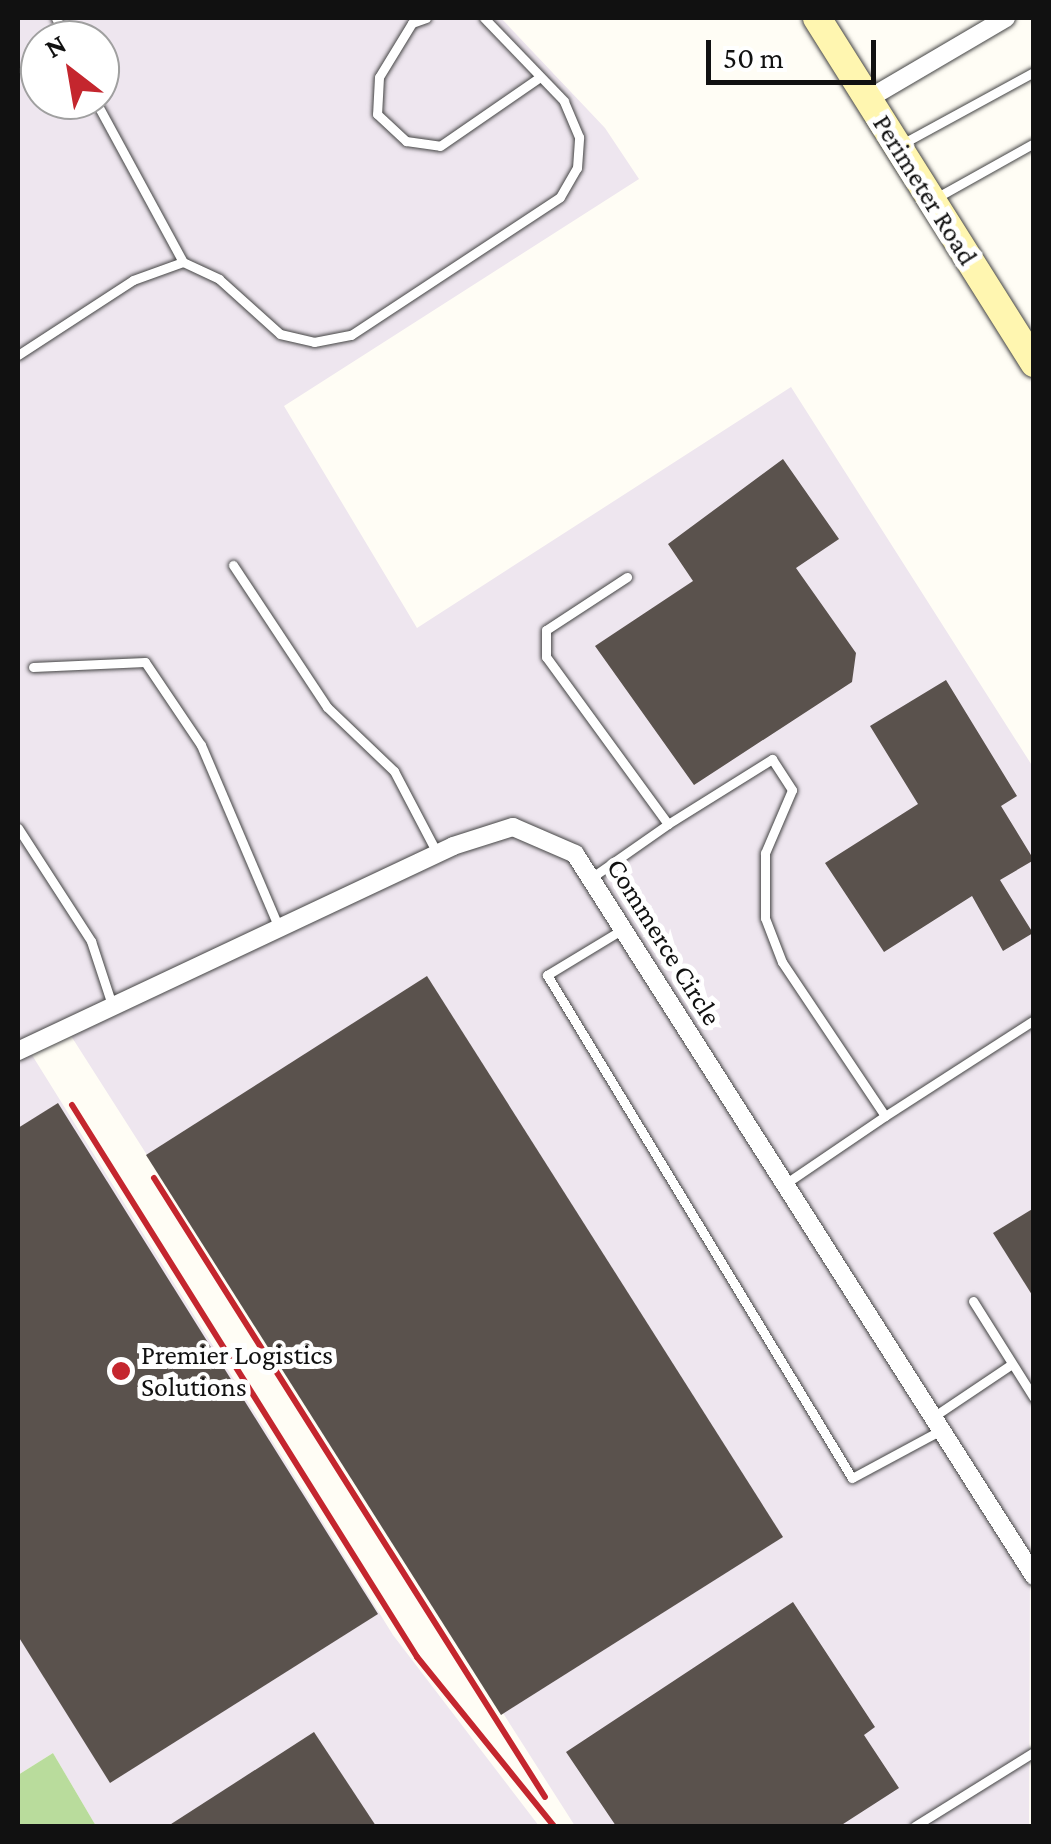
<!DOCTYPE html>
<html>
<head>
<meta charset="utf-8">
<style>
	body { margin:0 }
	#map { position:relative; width:1051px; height:1844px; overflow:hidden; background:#fffdf5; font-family:"Crimson Pro",serif }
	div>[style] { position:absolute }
	.industrial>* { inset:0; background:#eee6ef }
	.forest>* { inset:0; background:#b9dc9c }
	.building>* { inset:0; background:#5a524d }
	.roads { filter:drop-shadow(0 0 2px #444) drop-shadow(0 0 2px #444) }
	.lane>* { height:9px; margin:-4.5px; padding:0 4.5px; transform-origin:4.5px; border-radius:4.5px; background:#fff }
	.street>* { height:18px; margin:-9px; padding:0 9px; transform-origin:9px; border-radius:9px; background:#fff }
	.secondary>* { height:28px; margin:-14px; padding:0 14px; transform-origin:14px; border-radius:14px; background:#fff6b0 }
	.rail>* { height:6px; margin:-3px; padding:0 3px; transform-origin:3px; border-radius:3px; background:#c4262e }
	.dots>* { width:28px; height:28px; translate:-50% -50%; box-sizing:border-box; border:5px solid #fff; border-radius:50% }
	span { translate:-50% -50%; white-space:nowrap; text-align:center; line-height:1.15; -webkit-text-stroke:10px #fff; paint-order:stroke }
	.street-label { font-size:28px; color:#111 }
	.poi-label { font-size:28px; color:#111 }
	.left { translate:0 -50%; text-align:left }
	.frame { position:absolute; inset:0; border:20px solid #111; pointer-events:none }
	.north { position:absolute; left:20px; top:20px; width:100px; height:100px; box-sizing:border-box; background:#fff; border:2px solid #a0a0a0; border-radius:50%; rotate:329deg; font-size:28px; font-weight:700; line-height:40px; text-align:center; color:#111 }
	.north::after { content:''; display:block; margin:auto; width:35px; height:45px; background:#c4262e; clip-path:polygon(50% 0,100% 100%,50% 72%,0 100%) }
	.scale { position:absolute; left:706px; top:40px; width:170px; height:45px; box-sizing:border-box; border:5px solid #111; border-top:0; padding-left:12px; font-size:30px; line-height:35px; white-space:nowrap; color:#111; -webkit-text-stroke:8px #fff; paint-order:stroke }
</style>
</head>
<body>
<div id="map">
	<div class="industrial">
		<div style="clip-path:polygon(evenodd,18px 18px,501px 18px,605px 128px,639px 179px,284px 406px,417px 628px,791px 387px,1033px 767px,1029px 1826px,575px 1826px,66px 1028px,27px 1047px,393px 1635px,539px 1826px,96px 1826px,53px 1753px,18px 1775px,18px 18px,40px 40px,100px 40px,100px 100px,40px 100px,40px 40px)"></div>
	</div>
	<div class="forest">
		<div style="clip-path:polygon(53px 1753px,96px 1826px,18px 1826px,18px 1775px)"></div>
	</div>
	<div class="building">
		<div style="clip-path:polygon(783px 459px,839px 539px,796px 568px,856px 653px,852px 682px,694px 785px,595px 646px,693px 581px,668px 544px)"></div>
		<div style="clip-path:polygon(946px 680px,1017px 796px,1001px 806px,1034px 860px,1000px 880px,1033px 933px,1003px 951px,972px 896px,884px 952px,825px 863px,918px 804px,870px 726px)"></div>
		<div style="clip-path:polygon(427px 976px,783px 1537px,501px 1715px,146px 1155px)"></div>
		<div style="clip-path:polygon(58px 1103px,378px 1614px,110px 1783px,18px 1636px,18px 1128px)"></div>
		<div style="clip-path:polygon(1034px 1208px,1034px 1298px,993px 1233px)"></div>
		<div style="clip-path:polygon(793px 1602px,875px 1727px,864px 1735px,899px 1788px,840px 1826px,616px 1826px,566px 1752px)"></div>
		<div style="clip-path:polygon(314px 1732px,376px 1826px,168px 1826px)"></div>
	</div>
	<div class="roads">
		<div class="lane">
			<div style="left:56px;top:18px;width:25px;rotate:63deg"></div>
			<div style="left:426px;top:18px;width:15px;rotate:160deg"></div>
			<div style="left:412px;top:23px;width:63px;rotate:121.4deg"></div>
			<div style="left:379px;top:77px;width:37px;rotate:93deg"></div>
			<div style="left:377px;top:114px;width:40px;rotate:43deg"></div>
			<div style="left:406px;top:141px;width:34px;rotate:8deg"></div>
			<div style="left:440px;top:146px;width:121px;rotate:-34.6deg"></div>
			<div style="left:95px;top:100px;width:184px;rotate:61.5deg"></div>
			<div style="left:900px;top:145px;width:153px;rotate:-28.6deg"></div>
			<div style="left:934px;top:199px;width:115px;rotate:-29.2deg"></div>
			<div style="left:18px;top:355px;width:137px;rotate:-33.1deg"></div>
			<div style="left:133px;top:280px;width:53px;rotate:-19.8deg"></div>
			<div style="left:183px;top:262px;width:40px;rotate:25deg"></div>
			<div style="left:219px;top:279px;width:82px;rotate:42deg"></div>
			<div style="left:280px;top:334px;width:35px;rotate:13deg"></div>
			<div style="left:314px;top:342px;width:38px;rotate:-11deg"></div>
			<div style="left:351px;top:335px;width:250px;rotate:-33.4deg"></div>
			<div style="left:560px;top:197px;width:34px;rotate:-60deg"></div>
			<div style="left:577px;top:168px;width:31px;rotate:-86deg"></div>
			<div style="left:579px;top:137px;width:39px;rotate:-113deg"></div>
			<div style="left:564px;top:101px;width:115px;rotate:-133.9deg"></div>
			<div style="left:233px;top:565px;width:170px;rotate:56.5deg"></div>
			<div style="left:327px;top:707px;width:93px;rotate:43.7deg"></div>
			<div style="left:394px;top:771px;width:93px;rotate:62.3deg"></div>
			<div style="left:33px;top:667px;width:112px;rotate:-2.6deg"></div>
			<div style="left:145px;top:662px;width:100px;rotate:56deg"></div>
			<div style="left:201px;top:745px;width:199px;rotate:66.9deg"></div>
			<div style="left:668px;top:824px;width:123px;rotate:-32deg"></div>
			<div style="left:772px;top:759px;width:37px;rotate:57deg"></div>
			<div style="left:792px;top:790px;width:69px;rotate:113.2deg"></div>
			<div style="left:765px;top:853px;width:65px;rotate:90deg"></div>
			<div style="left:765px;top:918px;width:47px;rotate:68.9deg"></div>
			<div style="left:782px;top:962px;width:185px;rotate:56.2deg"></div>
			<div style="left:885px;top:1116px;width:121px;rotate:145.8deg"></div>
			<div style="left:18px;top:828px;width:135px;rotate:57.1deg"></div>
			<div style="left:91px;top:941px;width:67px;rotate:71.8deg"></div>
			<div style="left:591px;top:878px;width:94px;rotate:-35deg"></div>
			<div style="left:668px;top:824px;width:207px;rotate:-126.1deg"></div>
			<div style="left:546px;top:657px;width:27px;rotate:-90deg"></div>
			<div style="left:546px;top:630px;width:97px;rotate:-33.2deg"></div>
			<div style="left:623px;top:929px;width:89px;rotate:148.8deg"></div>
			<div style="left:547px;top:975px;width:588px;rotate:58.77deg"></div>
			<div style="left:852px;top:1478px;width:101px;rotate:-28.3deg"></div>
			<div style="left:885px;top:1116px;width:177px;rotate:-32.8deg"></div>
			<div style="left:973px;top:1301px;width:115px;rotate:57.8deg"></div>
			<div style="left:933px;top:1417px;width:95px;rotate:-33.9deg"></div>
			<div style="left:915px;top:1826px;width:140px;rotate:-31.9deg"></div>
		</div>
		<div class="street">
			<div style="left:868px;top:99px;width:160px;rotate:-30.4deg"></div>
			<div style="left:18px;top:1051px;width:481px;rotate:-25.2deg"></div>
			<div style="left:453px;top:846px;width:63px;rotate:-17.6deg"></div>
			<div style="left:513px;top:827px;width:68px;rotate:23.5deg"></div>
			<div style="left:575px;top:854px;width:856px;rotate:57.55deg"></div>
		</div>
		<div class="secondary">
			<div style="left:817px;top:18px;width:408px;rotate:57.8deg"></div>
		</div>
	</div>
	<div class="rail">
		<div style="left:72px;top:1105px;width:651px;rotate:57.99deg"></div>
		<div style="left:417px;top:1657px;width:218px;rotate:51deg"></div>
		<div style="left:154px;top:1178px;width:732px;rotate:57.72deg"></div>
	</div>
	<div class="dots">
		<div style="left:121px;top:1371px;background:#c4262e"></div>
	</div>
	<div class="street-label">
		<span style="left:925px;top:190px;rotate:58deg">Perimeter Road</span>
		<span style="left:664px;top:942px;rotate:58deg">Commerce Circle</span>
	</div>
	<div class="poi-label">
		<span class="left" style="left:141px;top:1371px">Premier Logistics<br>Solutions</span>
	</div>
	<div class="frame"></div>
	<div class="north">N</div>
	<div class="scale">50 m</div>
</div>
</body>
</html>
